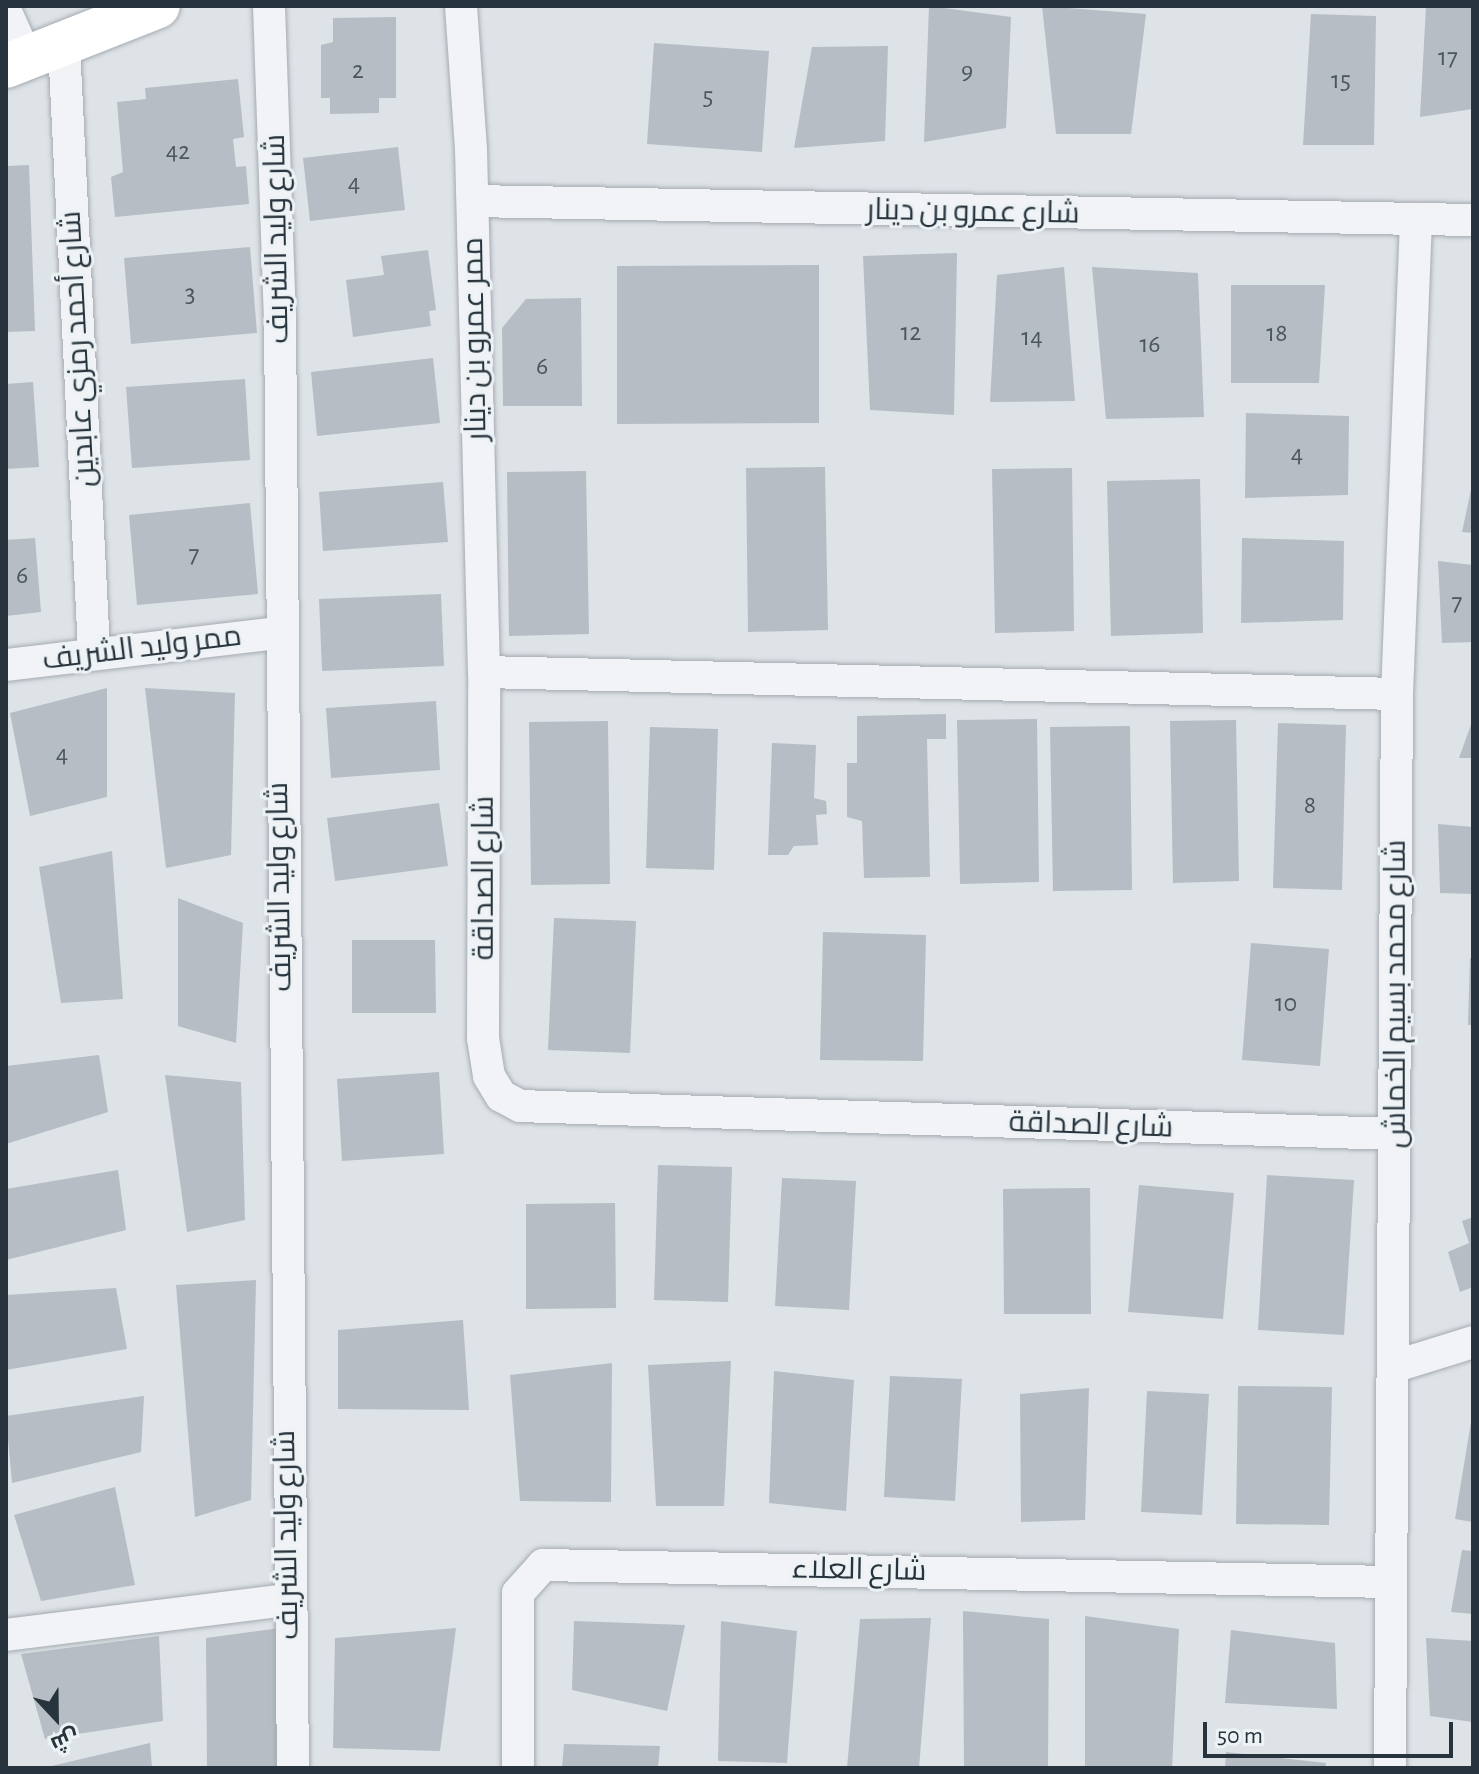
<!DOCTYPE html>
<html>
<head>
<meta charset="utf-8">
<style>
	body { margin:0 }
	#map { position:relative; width:1479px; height:1774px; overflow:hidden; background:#dee3e7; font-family:"Alegreya Sans",Cairo,sans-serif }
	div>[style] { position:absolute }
	.building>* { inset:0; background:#b6bdc4 }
	.roads { filter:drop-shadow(0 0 2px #a4abb1) drop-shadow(0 0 2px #a4abb1) }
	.street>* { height:32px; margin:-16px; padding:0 16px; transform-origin:16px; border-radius:16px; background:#f1f3f6 }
	.secondary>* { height:44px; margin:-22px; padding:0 22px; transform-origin:22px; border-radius:22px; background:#fff }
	span { translate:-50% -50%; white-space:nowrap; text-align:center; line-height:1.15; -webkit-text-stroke:6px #edf2f5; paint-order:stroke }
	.number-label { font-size:26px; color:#4c565f }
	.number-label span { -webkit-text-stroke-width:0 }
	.street-label { font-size:30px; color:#28343d }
	.frame { position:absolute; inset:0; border:8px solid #28343d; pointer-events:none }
	.north { position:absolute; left:16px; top:1678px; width:80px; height:80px; -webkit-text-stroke:6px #edf2f5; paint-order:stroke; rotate:158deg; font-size:22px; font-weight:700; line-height:32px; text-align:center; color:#28343d }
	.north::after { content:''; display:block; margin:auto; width:28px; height:36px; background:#28343d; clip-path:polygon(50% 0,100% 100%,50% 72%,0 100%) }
	.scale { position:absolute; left:1203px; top:1722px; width:250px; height:36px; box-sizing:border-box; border:4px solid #28343d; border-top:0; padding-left:10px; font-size:24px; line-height:28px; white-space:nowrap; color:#28343d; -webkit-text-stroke:6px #edf2f5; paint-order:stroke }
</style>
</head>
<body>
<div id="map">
	<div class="building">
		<div style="clip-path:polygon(929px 6px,1011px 17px,1006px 128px,924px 142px)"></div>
		<div style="clip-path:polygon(1042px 6px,1146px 14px,1131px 134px,1056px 134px)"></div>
		<div style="clip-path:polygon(1426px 6px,1473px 6px,1473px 109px,1420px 117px)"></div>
		<div style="clip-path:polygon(1311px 14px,1376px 16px,1374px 145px,1303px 145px)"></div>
		<div style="clip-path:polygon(396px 17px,396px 98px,379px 98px,379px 113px,330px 114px,330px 98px,321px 98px,321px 45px,333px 42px,333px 18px)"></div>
		<div style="clip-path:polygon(654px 43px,769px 51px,762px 152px,647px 144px)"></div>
		<div style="clip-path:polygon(888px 46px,885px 141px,794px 148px,812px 47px)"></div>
		<div style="clip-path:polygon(238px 79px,244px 137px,233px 139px,236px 167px,246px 166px,249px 204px,115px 217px,111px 177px,123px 172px,117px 102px,146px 99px,145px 88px)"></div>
		<div style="clip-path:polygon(398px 147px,405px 210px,310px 221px,303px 158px)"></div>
		<div style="clip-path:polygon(29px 165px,35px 331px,6px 332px,6px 166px)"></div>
		<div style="clip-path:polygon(250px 247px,257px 333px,131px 344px,124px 258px)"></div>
		<div style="clip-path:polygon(428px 250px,436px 310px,429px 311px,431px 326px,353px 337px,346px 280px,384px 275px,381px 256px)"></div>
		<div style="clip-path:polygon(957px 253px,954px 415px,870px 410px,863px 256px)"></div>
		<div style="clip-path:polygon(819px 265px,819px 423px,617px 424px,617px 266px)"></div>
		<div style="clip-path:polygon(1064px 267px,1075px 401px,990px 402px,997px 275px)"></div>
		<div style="clip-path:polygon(1092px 267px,1198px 273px,1204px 417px,1106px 419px)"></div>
		<div style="clip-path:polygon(1231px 285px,1325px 285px,1319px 383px,1231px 383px)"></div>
		<div style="clip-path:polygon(581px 298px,582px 406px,503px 406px,502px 328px,526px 299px)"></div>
		<div style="clip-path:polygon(433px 358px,440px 423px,317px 436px,311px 372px)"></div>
		<div style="clip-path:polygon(245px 379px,250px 460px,132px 468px,126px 387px)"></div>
		<div style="clip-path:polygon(33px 382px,39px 467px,6px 469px,6px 384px)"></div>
		<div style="clip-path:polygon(1246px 413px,1349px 416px,1348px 495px,1245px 498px)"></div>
		<div style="clip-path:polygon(825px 467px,828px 630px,748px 632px,746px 468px)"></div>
		<div style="clip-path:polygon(1072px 468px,1074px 631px,995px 633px,992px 469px)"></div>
		<div style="clip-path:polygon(586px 471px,589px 634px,509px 636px,507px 472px)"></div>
		<div style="clip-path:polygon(1200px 479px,1203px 633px,1111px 636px,1107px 481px)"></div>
		<div style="clip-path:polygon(443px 482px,448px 542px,323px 551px,319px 492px)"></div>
		<div style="clip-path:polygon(1472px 485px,1473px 533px,1462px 532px)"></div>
		<div style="clip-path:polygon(250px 503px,258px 594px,137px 605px,129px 515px)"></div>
		<div style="clip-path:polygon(35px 538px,41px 612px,6px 616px,6px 540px)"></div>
		<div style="clip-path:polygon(1242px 538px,1344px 541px,1343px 620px,1241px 623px)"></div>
		<div style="clip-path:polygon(1438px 561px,1473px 565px,1473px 642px,1442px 643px)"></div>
		<div style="clip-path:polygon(441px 594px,444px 666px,322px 671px,319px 599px)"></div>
		<div style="clip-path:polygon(107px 688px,107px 797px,30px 816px,10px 713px)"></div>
		<div style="clip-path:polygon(145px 688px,235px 693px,231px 855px,166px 868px)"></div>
		<div style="clip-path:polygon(436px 701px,440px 770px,331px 778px,326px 708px)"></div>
		<div style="clip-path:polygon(946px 714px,946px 739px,927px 739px,930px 877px,864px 878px,862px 821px,847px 817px,847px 763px,857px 763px,857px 716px)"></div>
		<div style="clip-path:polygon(1037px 719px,1039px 882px,960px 884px,957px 720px)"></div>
		<div style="clip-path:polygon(1236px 720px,1239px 881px,1173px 883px,1170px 721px)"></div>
		<div style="clip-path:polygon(1473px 720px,1473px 758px,1459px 758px,1473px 719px)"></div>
		<div style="clip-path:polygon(608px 721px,610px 884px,531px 885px,529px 722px)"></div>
		<div style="clip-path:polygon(1278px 723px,1346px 725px,1342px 890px,1273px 888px)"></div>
		<div style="clip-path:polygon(1130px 726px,1132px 890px,1053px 891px,1050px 727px)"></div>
		<div style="clip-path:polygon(650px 727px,718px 729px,714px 870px,646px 868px)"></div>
		<div style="clip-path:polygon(772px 743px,816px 745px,814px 798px,826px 801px,827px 814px,816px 815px,818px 845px,794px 846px,788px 855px,768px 855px)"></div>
		<div style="clip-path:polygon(439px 803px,448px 866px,335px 881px,327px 818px)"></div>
		<div style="clip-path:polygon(1438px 824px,1473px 827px,1473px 894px,1440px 893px)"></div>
		<div style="clip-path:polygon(112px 851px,123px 999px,61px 1003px,39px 867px)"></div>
		<div style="clip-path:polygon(178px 898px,243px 923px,236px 1043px,178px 1026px)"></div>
		<div style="clip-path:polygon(554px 918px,636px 921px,630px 1053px,548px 1050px)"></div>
		<div style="clip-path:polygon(823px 932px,926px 935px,923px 1061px,820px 1060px)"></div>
		<div style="clip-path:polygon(352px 940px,435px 940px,436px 1013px,352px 1013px)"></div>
		<div style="clip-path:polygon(1251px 943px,1329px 949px,1320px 1066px,1242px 1060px)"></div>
		<div style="clip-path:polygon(1470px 958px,1473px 958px,1473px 1025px,1468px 1025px)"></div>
		<div style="clip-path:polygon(99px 1055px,108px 1112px,6px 1144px,6px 1066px)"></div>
		<div style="clip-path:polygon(439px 1072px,444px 1154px,342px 1161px,337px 1079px)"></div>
		<div style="clip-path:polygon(165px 1075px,241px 1082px,245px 1220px,187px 1232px)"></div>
		<div style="clip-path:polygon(658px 1165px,732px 1167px,728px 1302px,654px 1300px)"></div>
		<div style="clip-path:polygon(118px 1170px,126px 1230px,6px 1260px,6px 1189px)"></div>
		<div style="clip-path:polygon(1267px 1175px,1354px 1180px,1344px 1335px,1258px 1330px)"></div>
		<div style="clip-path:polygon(782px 1178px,856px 1181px,849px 1310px,775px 1306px)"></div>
		<div style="clip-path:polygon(1139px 1185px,1234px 1193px,1223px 1319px,1128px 1312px)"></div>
		<div style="clip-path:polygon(1090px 1188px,1091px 1314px,1004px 1314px,1003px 1189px)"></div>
		<div style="clip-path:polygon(615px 1203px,616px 1308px,526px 1309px,526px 1204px)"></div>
		<div style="clip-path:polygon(1473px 1217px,1473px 1287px,1460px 1292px,1448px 1252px,1469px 1243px,1462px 1221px)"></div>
		<div style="clip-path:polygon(256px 1280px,251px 1500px,195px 1517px,176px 1285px)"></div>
		<div style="clip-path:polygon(116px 1288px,127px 1349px,6px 1370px,6px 1295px)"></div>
		<div style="clip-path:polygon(463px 1320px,469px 1410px,338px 1409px,338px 1330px)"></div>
		<div style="clip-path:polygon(731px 1361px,724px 1506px,656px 1506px,648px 1365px)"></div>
		<div style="clip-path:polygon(612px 1363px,611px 1502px,520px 1501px,510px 1375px)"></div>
		<div style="clip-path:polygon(774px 1371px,854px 1380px,846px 1511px,769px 1503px)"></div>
		<div style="clip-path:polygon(890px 1376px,962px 1379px,955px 1501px,884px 1497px)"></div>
		<div style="clip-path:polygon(1238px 1386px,1332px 1387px,1329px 1525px,1236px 1524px)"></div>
		<div style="clip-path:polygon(1089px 1388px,1085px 1520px,1021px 1522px,1020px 1394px)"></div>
		<div style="clip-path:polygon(1147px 1391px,1209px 1394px,1202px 1515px,1141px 1512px)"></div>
		<div style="clip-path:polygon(144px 1396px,141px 1452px,12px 1483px,6px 1416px)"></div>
		<div style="clip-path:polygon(1473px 1410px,1473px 1522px,1455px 1519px)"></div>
		<div style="clip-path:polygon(115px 1487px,135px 1585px,41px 1601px,14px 1515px)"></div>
		<div style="clip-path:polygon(1462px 1550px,1473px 1551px,1473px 1614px,1451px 1612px)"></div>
		<div style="clip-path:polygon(963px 1611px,1049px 1619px,1048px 1766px,964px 1768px)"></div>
		<div style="clip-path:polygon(1085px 1616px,1179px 1629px,1172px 1768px,1085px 1768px)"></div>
		<div style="clip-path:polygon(931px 1618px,919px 1768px,847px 1768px,860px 1619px)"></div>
		<div style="clip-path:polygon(574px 1621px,685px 1625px,667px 1711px,572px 1690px)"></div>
		<div style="clip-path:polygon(721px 1621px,797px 1631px,787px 1763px,718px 1761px)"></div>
		<div style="clip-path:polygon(288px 1627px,279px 1768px,207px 1768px,206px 1638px)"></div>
		<div style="clip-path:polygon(456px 1628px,440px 1751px,333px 1748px,335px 1638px)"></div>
		<div style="clip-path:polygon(1231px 1630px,1335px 1643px,1337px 1709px,1225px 1703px)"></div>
		<div style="clip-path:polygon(159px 1636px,163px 1721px,45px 1739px,21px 1654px)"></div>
		<div style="clip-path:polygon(1426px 1638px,1473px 1641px,1473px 1722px,1430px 1716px)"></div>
		<div style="clip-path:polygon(150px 1743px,152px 1768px,47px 1768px,47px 1767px)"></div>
		<div style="clip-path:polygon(564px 1744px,660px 1746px,658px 1768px,562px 1768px)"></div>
		<div style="clip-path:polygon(1226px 1752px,1326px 1763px,1325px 1768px,1225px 1768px)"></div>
	</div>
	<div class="roads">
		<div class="street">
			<div style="left:269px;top:6px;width:311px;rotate:88deg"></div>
			<div style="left:280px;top:317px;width:1451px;rotate:89.49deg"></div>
			<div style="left:461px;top:6px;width:143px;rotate:86deg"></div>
			<div style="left:471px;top:149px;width:523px;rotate:88.58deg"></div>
			<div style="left:6px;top:12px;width:51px;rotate:65.9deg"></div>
			<div style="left:64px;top:46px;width:606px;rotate:87.16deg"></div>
			<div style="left:473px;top:201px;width:1000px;rotate:1.09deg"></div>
			<div style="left:6px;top:665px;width:274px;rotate:-6.7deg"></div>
			<div style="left:1395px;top:1134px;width:875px;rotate:-178.17deg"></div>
			<div style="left:520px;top:1106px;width:21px;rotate:-152deg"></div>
			<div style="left:501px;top:1096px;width:23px;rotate:-121deg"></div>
			<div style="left:489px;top:1076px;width:38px;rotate:-99deg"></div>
			<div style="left:483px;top:1038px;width:366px;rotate:-89.8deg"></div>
			<div style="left:484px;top:672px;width:913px;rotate:1.38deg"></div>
			<div style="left:1396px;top:1366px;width:81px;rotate:-17.3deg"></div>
			<div style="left:6px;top:1635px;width:282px;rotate:-7.1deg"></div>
			<div style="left:518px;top:1768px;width:175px;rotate:-90deg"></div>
			<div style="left:518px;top:1593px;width:38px;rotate:-48deg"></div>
			<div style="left:543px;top:1565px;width:846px;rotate:1.15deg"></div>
			<div style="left:1390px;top:1768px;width:1074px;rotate:-89.63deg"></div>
			<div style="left:1397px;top:694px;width:473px;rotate:-87.7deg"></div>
		</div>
		<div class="secondary">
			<div style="left:6px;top:66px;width:163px;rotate:-21.5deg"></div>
		</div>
	</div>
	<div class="number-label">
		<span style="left:1448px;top:58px">17</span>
		<span style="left:358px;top:71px">2</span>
		<span style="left:967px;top:72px">9</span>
		<span style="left:1341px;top:81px">15</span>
		<span style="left:708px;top:97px">5</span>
		<span style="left:178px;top:152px">42</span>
		<span style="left:354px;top:184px">4</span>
		<span style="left:190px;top:295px">3</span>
		<span style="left:911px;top:333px">12</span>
		<span style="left:1277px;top:334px">18</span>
		<span style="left:1032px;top:338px">14</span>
		<span style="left:1150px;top:345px">16</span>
		<span style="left:542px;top:367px">6</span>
		<span style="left:1297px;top:455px">4</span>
		<span style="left:194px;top:555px">7</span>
		<span style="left:22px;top:576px">6</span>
		<span style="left:1457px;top:603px">7</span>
		<span style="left:62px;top:755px">4</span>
		<span style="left:1310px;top:806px">8</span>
		<span style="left:1286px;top:1004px">10</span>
	</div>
	<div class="street-label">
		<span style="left:973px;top:212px;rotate:1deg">شارع عمرو بن دينار</span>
		<span style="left:277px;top:239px;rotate:-91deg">شارع وليد الشريف</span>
		<span style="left:475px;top:339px;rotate:-91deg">ممر عمرو بن دينار</span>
		<span style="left:78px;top:349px;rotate:-93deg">شارع أحمد رمزي عابدين</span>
		<span style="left:142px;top:648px;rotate:-7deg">ممر وليد الشريف</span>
		<span style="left:484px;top:878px;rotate:-90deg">شارع الصداقة</span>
		<span style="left:280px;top:887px;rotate:-91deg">شارع وليد الشريف</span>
		<span style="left:1396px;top:994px;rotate:-90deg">شارع محمد بسيم الخماش</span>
		<span style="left:1091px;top:1125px;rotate:2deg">شارع الصداقة</span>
		<span style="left:287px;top:1535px;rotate:-91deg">شارع وليد الشريف</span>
		<span style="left:859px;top:1570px;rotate:1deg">شارع العلاء</span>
	</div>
	<div class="frame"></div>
	<div class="north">ش</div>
	<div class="scale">50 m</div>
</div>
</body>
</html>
